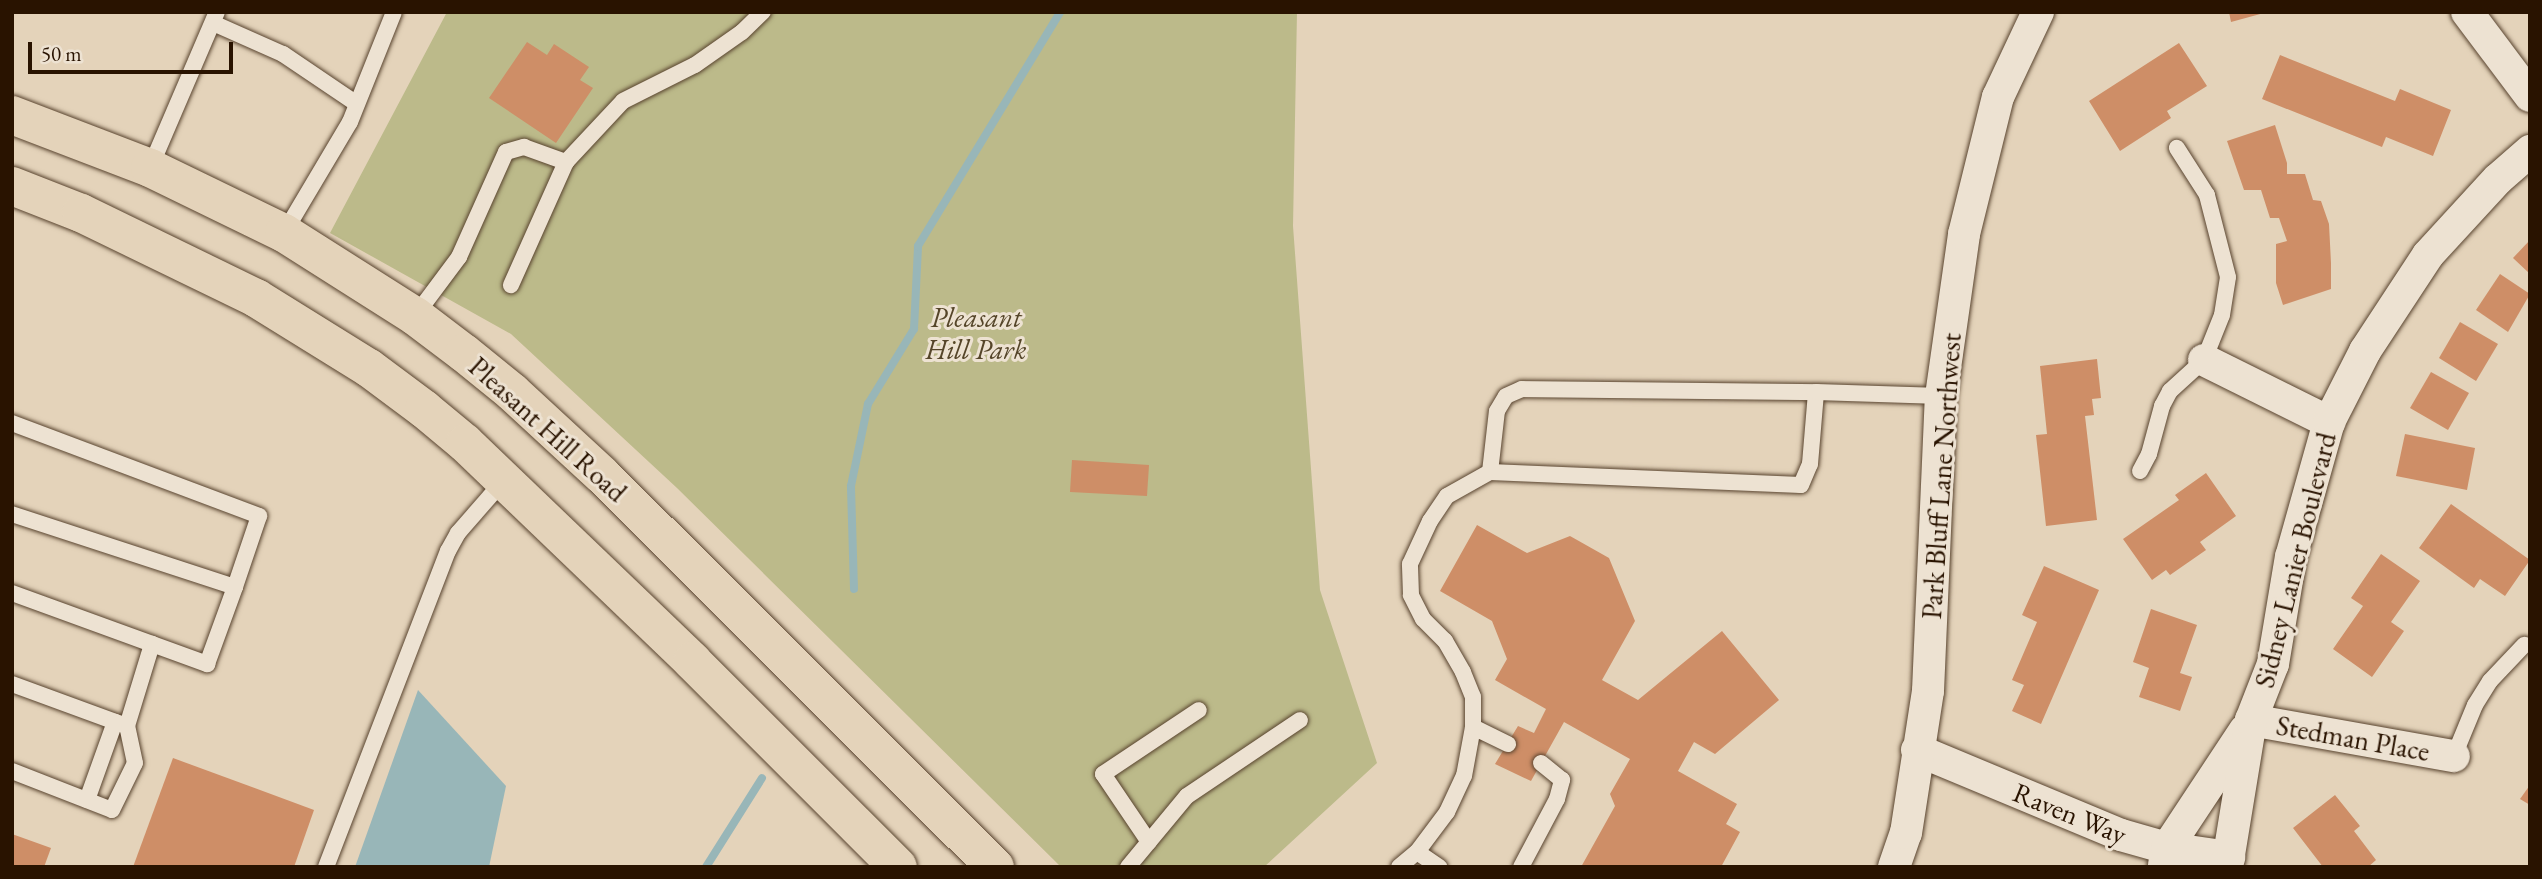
<!DOCTYPE html>
<html>
<head>
<meta charset="utf-8">
<style>
	body { margin:0 }
	#map { position:relative; width:2542px; height:879px; overflow:hidden; background:#e4d3ba; font-family:"EB Garamond",serif }
	div>[style] { position:absolute }
	.green>* { inset:0; background:#bcba8a }
	.water>* { inset:0; background:#98b6b8 }
	.stream>* { height:8px; margin:-4px; padding:0 4px; transform-origin:4px; border-radius:4px; background:#98b6b8 }
	.building>* { inset:0; background:#ce8e67 }
	.roads { filter:drop-shadow(0 0 2px #58432e) drop-shadow(0 0 2px #58432e) }
	.service>* { height:16px; margin:-8px; padding:0 8px; transform-origin:8px; border-radius:8px; background:#ede2d2 }
	.minor>* { height:32px; margin:-16px; padding:0 16px; transform-origin:16px; border-radius:16px; background:#ede2d2 }
	.trunk>* { height:38px; margin:-19px; padding:0 19px; transform-origin:19px; border-radius:19px; background:#e4d3ba }
	span { translate:-50% -50%; white-space:nowrap; text-align:center; line-height:1.15; -webkit-text-stroke:6px #ede2d2; paint-order:stroke }
	.park-label { font-size:28px; color:#554529; font-style:italic }
	.street-label { font-size:28px; color:#291300 }
	.frame { position:absolute; inset:0; border:14px solid #291300; pointer-events:none }
	.scale { position:absolute; left:28px; top:42px; width:205px; height:32px; box-sizing:border-box; border:4px solid #291300; border-top:0; padding-left:9px; font-size:21px; line-height:24px; white-space:nowrap; color:#291300; -webkit-text-stroke:5px #ede2d2; paint-order:stroke }
</style>
</head>
<body>
<div id="map">
	<div class="green">
		<div style="clip-path:polygon(447px 12px,1297px 12px,1293px 226px,1320px 590px,1377px 763px,1264px 867px,1061px 867px,677px 488px,511px 334px,330px 233px)"></div>
	</div>
	<div class="water">
		<div style="clip-path:polygon(418px 690px,506px 786px,489px 867px,355px 867px)"></div>
	</div>
	<div class="stream">
		<div style="left:854px;top:589px;width:103px;rotate:-91.7deg"></div>
		<div style="left:851px;top:486px;width:84px;rotate:-78.3deg"></div>
		<div style="left:868px;top:404px;width:88px;rotate:-58.5deg"></div>
		<div style="left:914px;top:329px;width:83px;rotate:-87.2deg"></div>
		<div style="left:918px;top:246px;width:274px;rotate:-58.7deg"></div>
		<div style="left:706px;top:867px;width:105px;rotate:-57.8deg"></div>
	</div>
	<div class="building">
		<div style="clip-path:polygon(2229px 12px,2264px 12px,2264px 13px,2231px 22px)"></div>
		<div style="clip-path:polygon(527px 42px,547px 55px,554px 44px,589px 67px,580px 80px,593px 88px,556px 143px,489px 98px)"></div>
		<div style="clip-path:polygon(2179px 43px,2207px 86px,2167px 111px,2171px 118px,2120px 151px,2089px 101px)"></div>
		<div style="clip-path:polygon(2280px 55px,2395px 101px,2400px 89px,2451px 110px,2433px 156px,2386px 137px,2382px 147px,2262px 99px)"></div>
		<div style="clip-path:polygon(2275px 125px,2287px 163px,2287px 174px,2305px 174px,2313px 200px,2321px 201px,2329px 224px,2331px 263px,2331px 289px,2283px 305px,2276px 283px,2276px 244px,2287px 241px,2279px 218px,2270px 218px,2261px 190px,2244px 190px,2227px 141px)"></div>
		<div style="clip-path:polygon(2530px 240px,2530px 274px,2513px 258px)"></div>
		<div style="clip-path:polygon(2500px 274px,2530px 294px,2508px 332px,2476px 310px)"></div>
		<div style="clip-path:polygon(2460px 322px,2498px 344px,2476px 381px,2439px 358px)"></div>
		<div style="clip-path:polygon(2097px 359px,2101px 398px,2092px 399px,2094px 415px,2085px 416px,2097px 520px,2046px 526px,2036px 435px,2047px 434px,2040px 366px)"></div>
		<div style="clip-path:polygon(2431px 372px,2469px 393px,2448px 430px,2410px 408px)"></div>
		<div style="clip-path:polygon(2405px 434px,2475px 448px,2467px 490px,2396px 476px)"></div>
		<div style="clip-path:polygon(1072px 460px,1149px 465px,1147px 496px,1070px 492px)"></div>
		<div style="clip-path:polygon(2206px 473px,2236px 516px,2200px 542px,2206px 550px,2170px 575px,2166px 570px,2152px 580px,2123px 539px,2179px 500px,2175px 495px)"></div>
		<div style="clip-path:polygon(2451px 504px,2530px 560px,2505px 596px,2480px 579px,2474px 588px,2419px 548px)"></div>
		<div style="clip-path:polygon(1477px 525px,1527px 553px,1570px 536px,1609px 558px,1635px 621px,1602px 680px,1638px 700px,1722px 631px,1779px 700px,1715px 754px,1694px 742px,1678px 771px,1737px 804px,1726px 824px,1740px 832px,1721px 867px,1581px 867px,1615px 806px,1610px 794px,1630px 759px,1564px 722px,1531px 781px,1495px 764px,1518px 726px,1534px 733px,1546px 709px,1495px 680px,1507px 659px,1492px 621px,1440px 591px)"></div>
		<div style="clip-path:polygon(2381px 554px,2420px 581px,2391px 622px,2404px 631px,2372px 677px,2333px 649px,2363px 606px,2351px 598px)"></div>
		<div style="clip-path:polygon(2044px 566px,2099px 590px,2041px 724px,2012px 711px,2024px 685px,2012px 680px,2037px 622px,2022px 615px)"></div>
		<div style="clip-path:polygon(2151px 609px,2197px 625px,2180px 673px,2192px 677px,2180px 711px,2139px 697px,2149px 668px,2133px 662px)"></div>
		<div style="clip-path:polygon(173px 758px,314px 810px,294px 867px,133px 867px)"></div>
		<div style="clip-path:polygon(2530px 785px,2530px 805px,2520px 799px)"></div>
		<div style="clip-path:polygon(2335px 795px,2360px 826px,2354px 831px,2376px 860px,2368px 867px,2323px 867px,2293px 828px)"></div>
		<div style="clip-path:polygon(12px 834px,51px 848px,44px 867px,12px 867px)"></div>
	</div>
	<div class="roads">
		<div class="service">
			<div style="left:213px;top:23px;width:77px;rotate:23.9deg"></div>
			<div style="left:283px;top:54px;width:89px;rotate:34deg"></div>
			<div style="left:566px;top:162px;width:83px;rotate:-46.9deg"></div>
			<div style="left:623px;top:101px;width:80px;rotate:-26.6deg"></div>
			<div style="left:695px;top:65px;width:57px;rotate:-35.1deg"></div>
			<div style="left:742px;top:32px;width:29px;rotate:-44deg"></div>
			<div style="left:150px;top:168px;width:170px;rotate:-66.8deg"></div>
			<div style="left:284px;top:233px;width:129px;rotate:-59.3deg"></div>
			<div style="left:350px;top:122px;width:118px;rotate:-68.2deg"></div>
			<div style="left:415px;top:316px;width:74px;rotate:-53.3deg"></div>
			<div style="left:459px;top:257px;width:115px;rotate:-65.9deg"></div>
			<div style="left:506px;top:152px;width:19px;rotate:-16deg"></div>
			<div style="left:524px;top:147px;width:45px;rotate:19.7deg"></div>
			<div style="left:566px;top:162px;width:135px;rotate:114.1deg"></div>
			<div style="left:12px;top:423px;width:264px;rotate:20.6deg"></div>
			<div style="left:259px;top:516px;width:75px;rotate:108.7deg"></div>
			<div style="left:235px;top:587px;width:235px;rotate:-161.9deg"></div>
			<div style="left:2140px;top:471px;width:19px;rotate:-62deg"></div>
			<div style="left:2149px;top:454px;width:50px;rotate:-74.8deg"></div>
			<div style="left:2162px;top:406px;width:17px;rotate:-62deg"></div>
			<div style="left:2170px;top:391px;width:46px;rotate:-42.4deg"></div>
			<div style="left:2204px;top:360px;width:48px;rotate:-68.2deg"></div>
			<div style="left:2222px;top:315px;width:38px;rotate:-81deg"></div>
			<div style="left:2228px;top:277px;width:85px;rotate:-104.4deg"></div>
			<div style="left:2207px;top:195px;width:56px;rotate:-122.6deg"></div>
			<div style="left:1490px;top:472px;width:61px;rotate:-83.5deg"></div>
			<div style="left:1497px;top:411px;width:17px;rotate:-59deg"></div>
			<div style="left:1506px;top:396px;width:17px;rotate:-24deg"></div>
			<div style="left:1522px;top:389px;width:294px;rotate:0.6deg"></div>
			<div style="left:12px;top:593px;width:208px;rotate:20deg"></div>
			<div style="left:207px;top:664px;width:82px;rotate:-70deg"></div>
			<div style="left:12px;top:684px;width:122px;rotate:20.1deg"></div>
			<div style="left:127px;top:726px;width:86px;rotate:-73deg"></div>
			<div style="left:1473px;top:727px;width:39px;rotate:26deg"></div>
			<div style="left:2454px;top:756px;width:55px;rotate:-67.6deg"></div>
			<div style="left:2475px;top:705px;width:28px;rotate:-58deg"></div>
			<div style="left:2490px;top:681px;width:50px;rotate:-46.6deg"></div>
			<div style="left:12px;top:771px;width:107px;rotate:21.3deg"></div>
			<div style="left:112px;top:810px;width:52px;rotate:-63.9deg"></div>
			<div style="left:135px;top:763px;width:38px;rotate:-102deg"></div>
			<div style="left:87px;top:800px;width:83px;rotate:-70.3deg"></div>
			<div style="left:1149px;top:842px;width:82px;rotate:-124.1deg"></div>
			<div style="left:1103px;top:774px;width:115px;rotate:-33.7deg"></div>
			<div style="left:1417px;top:852px;width:27px;rotate:34deg"></div>
			<div style="left:326px;top:867px;width:339px;rotate:-68.9deg"></div>
			<div style="left:448px;top:551px;width:21px;rotate:-61deg"></div>
			<div style="left:458px;top:533px;width:70px;rotate:-49deg"></div>
			<div style="left:1128px;top:867px;width:92px;rotate:-50.3deg"></div>
			<div style="left:1187px;top:796px;width:136px;rotate:-33.9deg"></div>
			<div style="left:1399px;top:867px;width:23px;rotate:-40deg"></div>
			<div style="left:1417px;top:852px;width:50px;rotate:-53.1deg"></div>
			<div style="left:1447px;top:812px;width:40px;rotate:-65deg"></div>
			<div style="left:1464px;top:776px;width:50px;rotate:-79.6deg"></div>
			<div style="left:1473px;top:727px;width:30px;rotate:-90deg"></div>
			<div style="left:1473px;top:697px;width:27px;rotate:-112deg"></div>
			<div style="left:1463px;top:672px;width:36px;rotate:-120deg"></div>
			<div style="left:1445px;top:641px;width:31px;rotate:-135deg"></div>
			<div style="left:1423px;top:619px;width:27px;rotate:-117deg"></div>
			<div style="left:1411px;top:595px;width:31px;rotate:-92deg"></div>
			<div style="left:1410px;top:564px;width:47px;rotate:-65.1deg"></div>
			<div style="left:1430px;top:521px;width:30px;rotate:-56deg"></div>
			<div style="left:1447px;top:496px;width:49px;rotate:-29.2deg"></div>
			<div style="left:1490px;top:472px;width:311px;rotate:2.4deg"></div>
			<div style="left:1801px;top:485px;width:23px;rotate:-67deg"></div>
			<div style="left:1810px;top:464px;width:72px;rotate:-85.2deg"></div>
			<div style="left:1816px;top:392px;width:125px;rotate:1.8deg"></div>
			<div style="left:1521px;top:867px;width:77px;rotate:-62.1deg"></div>
			<div style="left:1557px;top:799px;width:20px;rotate:-75deg"></div>
			<div style="left:1562px;top:780px;width:27px;rotate:-141deg"></div>
		</div>
		<div class="minor">
			<div style="left:2467px;top:12px;width:105px;rotate:53.1deg"></div>
			<div style="left:2204px;top:360px;width:140px;rotate:26.4deg"></div>
			<div style="left:2251px;top:720px;width:206px;rotate:10.1deg"></div>
			<div style="left:1917px;top:750px;width:221px;rotate:22.6deg"></div>
			<div style="left:2121px;top:835px;width:48px;rotate:15.8deg"></div>
			<div style="left:2167px;top:848px;width:63px;rotate:8.3deg"></div>
			<div style="left:2164px;top:865px;width:17px;rotate:-80deg"></div>
			<div style="left:2167px;top:848px;width:141px;rotate:-56.5deg"></div>
			<div style="left:1894px;top:867px;width:36px;rotate:-71deg"></div>
			<div style="left:1906px;top:833px;width:144px;rotate:-81.2deg"></div>
			<div style="left:1928px;top:691px;width:295px;rotate:-87.5deg"></div>
			<div style="left:1941px;top:396px;width:164px;rotate:-81.9deg"></div>
			<div style="left:1964px;top:234px;width:141px;rotate:-76.1deg"></div>
			<div style="left:1998px;top:97px;width:94px;rotate:-64.8deg"></div>
			<div style="left:2227px;top:867px;width:149px;rotate:-80.7deg"></div>
			<div style="left:2251px;top:720px;width:60px;rotate:-68.6deg"></div>
			<div style="left:2273px;top:664px;width:109px;rotate:-80.5deg"></div>
			<div style="left:2291px;top:557px;width:140px;rotate:-74.3deg"></div>
			<div style="left:2329px;top:422px;width:80px;rotate:-63.1deg"></div>
			<div style="left:2365px;top:351px;width:115px;rotate:-56.7deg"></div>
			<div style="left:2428px;top:255px;width:103px;rotate:-47.4deg"></div>
			<div style="left:2498px;top:179px;width:43px;rotate:-41.2deg"></div>
		</div>
		<div class="trunk">
			<div style="left:12px;top:115px;width:148px;rotate:21deg"></div>
			<div style="left:150px;top:168px;width:149px;rotate:25.9deg"></div>
			<div style="left:284px;top:233px;width:155px;rotate:32.4deg"></div>
			<div style="left:415px;top:316px;width:61px;rotate:37.1deg"></div>
			<div style="left:464px;top:353px;width:62px;rotate:39.1deg"></div>
			<div style="left:512px;top:392px;width:122px;rotate:42.7deg"></div>
			<div style="left:602px;top:475px;width:555px;rotate:44.93deg"></div>
			<div style="left:12px;top:186px;width:74px;rotate:21.4deg"></div>
			<div style="left:81px;top:213px;width:195px;rotate:25.9deg"></div>
			<div style="left:256px;top:298px;width:133px;rotate:31.8deg"></div>
			<div style="left:369px;top:368px;width:69px;rotate:36.7deg"></div>
			<div style="left:424px;top:409px;width:53px;rotate:39.7deg"></div>
			<div style="left:465px;top:443px;width:315px;rotate:43.8deg"></div>
			<div style="left:692px;top:661px;width:291px;rotate:45deg"></div>
		</div>
	</div>
	<div class="park-label">
		<span style="left:976px;top:333px">Pleasant<br>Hill Park</span>
	</div>
	<div class="street-label">
		<span style="left:548px;top:429px;rotate:42deg">Pleasant Hill Road</span>
		<span style="left:1941px;top:476px;rotate:-86deg">Park Bluff Lane Northwest</span>
		<span style="left:2295px;top:560px;rotate:-76deg">Sidney Lanier Boulevard</span>
		<span style="left:2353px;top:738px;rotate:10deg">Stedman Place</span>
		<span style="left:2070px;top:813px;rotate:22deg">Raven Way</span>
	</div>
	<div class="frame"></div>
	<div class="scale">50 m</div>
</div>
</body>
</html>
